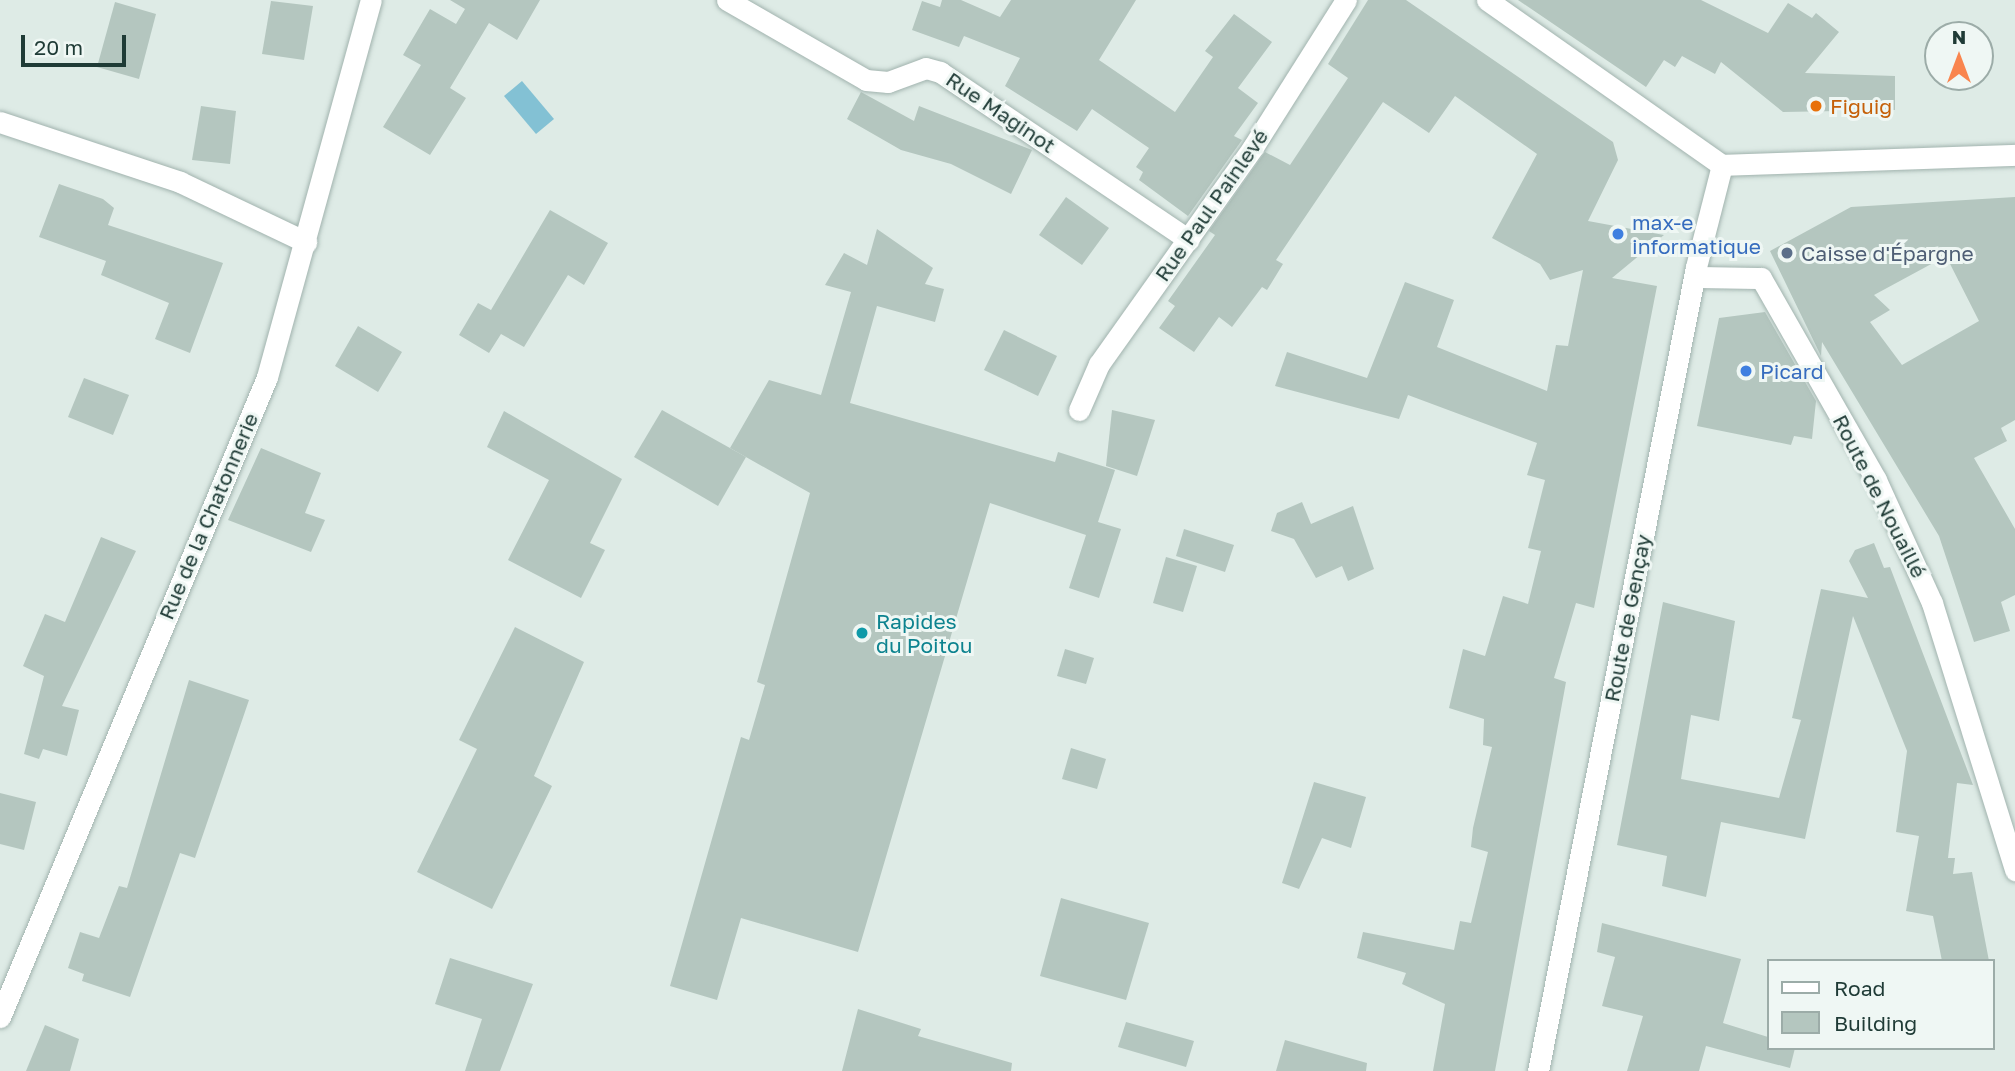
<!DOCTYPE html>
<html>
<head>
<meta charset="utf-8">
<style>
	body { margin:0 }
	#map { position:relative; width:2015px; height:1071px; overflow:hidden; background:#deebe6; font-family:"Golos Text",sans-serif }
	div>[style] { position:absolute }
	.water>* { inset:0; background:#83c1d4 }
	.building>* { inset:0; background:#b4c6bf }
	.roads { filter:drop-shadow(0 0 2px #a1b3ae) drop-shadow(0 0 2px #a1b3ae) }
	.minor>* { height:21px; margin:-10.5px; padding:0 10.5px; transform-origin:10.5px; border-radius:10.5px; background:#fff }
	.tertiary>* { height:21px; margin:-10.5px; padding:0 10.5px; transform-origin:10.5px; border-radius:10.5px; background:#fff }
	.secondary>* { height:21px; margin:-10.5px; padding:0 10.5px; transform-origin:10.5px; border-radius:10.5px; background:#fff }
	.dots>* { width:19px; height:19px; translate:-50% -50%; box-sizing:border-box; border:4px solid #eff7f4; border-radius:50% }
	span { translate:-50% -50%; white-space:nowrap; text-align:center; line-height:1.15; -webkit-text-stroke:6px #eff7f4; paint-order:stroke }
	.food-label { font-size:21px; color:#c56008 }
	.left { translate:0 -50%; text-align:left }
	.street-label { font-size:21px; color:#1f3b36 }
	.shop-label { font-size:21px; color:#366cbe }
	.service-label { font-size:21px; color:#4e5e75 }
	.culture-label { font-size:21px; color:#0d838f }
	.legend { position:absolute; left:1767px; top:959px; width:228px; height:91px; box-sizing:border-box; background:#eff7f4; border:2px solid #9caca8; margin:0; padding:9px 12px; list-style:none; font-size:21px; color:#1f3b36 }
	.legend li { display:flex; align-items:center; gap:14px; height:35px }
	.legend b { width:35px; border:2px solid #9caca8 }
	.north { position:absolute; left:1924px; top:21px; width:70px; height:70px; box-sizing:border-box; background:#eff7f4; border:2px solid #9caca8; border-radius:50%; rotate:0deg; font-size:19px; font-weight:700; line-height:28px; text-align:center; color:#1f3b36 }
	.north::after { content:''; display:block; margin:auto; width:24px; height:32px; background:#f9854e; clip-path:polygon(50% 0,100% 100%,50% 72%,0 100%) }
	.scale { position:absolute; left:21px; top:35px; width:105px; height:32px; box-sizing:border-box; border:4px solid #1f3b36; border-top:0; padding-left:9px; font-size:21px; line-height:24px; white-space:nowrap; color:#1f3b36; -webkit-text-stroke:5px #eff7f4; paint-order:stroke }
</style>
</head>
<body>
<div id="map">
	<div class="water">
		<div style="clip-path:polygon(522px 81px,554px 119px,536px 134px,504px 96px)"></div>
	</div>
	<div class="building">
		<div style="clip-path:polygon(450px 0,540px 0,517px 40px,489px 23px,450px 88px,466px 98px,430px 155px,383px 127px,421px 65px,403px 55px,430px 9px,456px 24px,465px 9px)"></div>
		<div style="clip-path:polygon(942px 0,961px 0,1000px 17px,1011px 0,1136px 0,1099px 60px,1175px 112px,1213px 57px,1205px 51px,1234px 14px,1272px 42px,1238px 88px,1258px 103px,1234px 136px,1242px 140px,1188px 216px,1139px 180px,1143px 172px,1136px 167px,1149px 148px,1092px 109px,1077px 131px,1005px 86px,1020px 58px,964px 36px,959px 47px,912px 30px,922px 1px,940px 7px)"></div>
		<div style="clip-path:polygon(1368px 0,1406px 0,1613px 142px,1618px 160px,1588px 221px,1664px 235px,1612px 278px,1657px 286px,1594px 608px,1576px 603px,1554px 678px,1566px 682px,1495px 1071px,1433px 1071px,1445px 1004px,1402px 984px,1406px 973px,1357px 958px,1363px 932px,1454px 950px,1460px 921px,1471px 923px,1488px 852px,1471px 847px,1473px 828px,1492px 747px,1483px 745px,1484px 719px,1449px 708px,1463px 649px,1485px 656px,1503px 596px,1528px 604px,1541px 551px,1528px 548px,1545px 480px,1527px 475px,1537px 443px,1408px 395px,1399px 419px,1275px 386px,1287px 352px,1367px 378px,1405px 282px,1454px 300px,1437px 347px,1547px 391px,1556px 345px,1568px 346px,1583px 270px,1550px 280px,1540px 264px,1492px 238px,1537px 154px,1455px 96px,1429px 133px,1383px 102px,1276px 260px,1283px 264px,1267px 290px,1262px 287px,1232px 327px,1219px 317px,1194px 352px,1159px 328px,1175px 306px,1168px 301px,1215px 235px,1209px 231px,1265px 152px,1290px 165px,1348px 78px,1328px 64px)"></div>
		<div style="clip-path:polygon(1518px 0,1701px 0,1768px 33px,1788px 3px,1812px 18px,1816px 13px,1839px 32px,1805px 73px,1895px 76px,1895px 110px,1783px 112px,1721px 62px,1715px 74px,1682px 56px,1675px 67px,1664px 60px,1646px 87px)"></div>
		<div style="clip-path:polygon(271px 1px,313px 6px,304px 60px,262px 54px)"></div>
		<div style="clip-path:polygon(115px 2px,156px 14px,139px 79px,97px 67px)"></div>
		<div style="clip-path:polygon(861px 92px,914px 121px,919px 106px,1032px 150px,1011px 194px,951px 164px,901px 150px,847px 119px)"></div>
		<div style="clip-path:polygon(201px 106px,236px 111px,230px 164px,192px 160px)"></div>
		<div style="clip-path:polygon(59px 184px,103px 199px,114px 208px,108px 225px,223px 263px,190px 353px,155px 339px,169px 303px,101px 275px,106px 261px,39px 237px)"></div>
		<div style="clip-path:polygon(1066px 197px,1109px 228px,1082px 265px,1039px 235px)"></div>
		<div style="clip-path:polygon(evenodd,2015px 197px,2015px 420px,2001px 428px,2007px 441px,1974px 458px,2015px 529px,2015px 595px,2001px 602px,2010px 631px,1974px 642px,1939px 536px,1822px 342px,1821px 356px,1770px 251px,1851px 207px,2015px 197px,1946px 256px,1979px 321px,1902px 365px,1870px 322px,1890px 310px,1874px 295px,1946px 256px)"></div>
		<div style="clip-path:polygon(550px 210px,608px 243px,584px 285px,568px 275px,524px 347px,501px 334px,489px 353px,459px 335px,478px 303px,491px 310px)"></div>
		<div style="clip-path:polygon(877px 229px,933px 268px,925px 284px,944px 289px,935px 322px,877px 306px,850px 403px,1055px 462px,1058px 452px,1115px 470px,1098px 522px,1121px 529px,1099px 598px,1069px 588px,1086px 535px,990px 503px,858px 952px,741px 918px,717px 1000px,670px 986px,741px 737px,749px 740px,765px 685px,757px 682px,810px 493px,730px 448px,769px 380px,821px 395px,851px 292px,825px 285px,844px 253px,867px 265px)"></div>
		<div style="clip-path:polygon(1765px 312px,1816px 401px,1812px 439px,1794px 436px,1791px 445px,1697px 426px,1719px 318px)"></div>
		<div style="clip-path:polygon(358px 326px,402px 352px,378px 392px,335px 366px)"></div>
		<div style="clip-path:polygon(1004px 330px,1057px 356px,1038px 396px,984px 370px)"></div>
		<div style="clip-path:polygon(84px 378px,129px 395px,113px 435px,68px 417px)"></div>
		<div style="clip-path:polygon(662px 410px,746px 457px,718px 506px,634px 457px)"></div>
		<div style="clip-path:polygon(1112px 410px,1155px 420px,1137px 476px,1106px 466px)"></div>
		<div style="clip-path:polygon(504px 411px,622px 479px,590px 543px,605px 550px,581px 598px,508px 560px,549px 480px,487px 447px)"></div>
		<div style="clip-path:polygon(261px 448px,321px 473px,305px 513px,325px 520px,311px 552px,228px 520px)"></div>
		<div style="clip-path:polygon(1302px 502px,1311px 524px,1353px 506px,1374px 569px,1348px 581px,1342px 566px,1316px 578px,1294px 539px,1271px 531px,1277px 513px)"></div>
		<div style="clip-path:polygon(1184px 529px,1234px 545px,1225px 572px,1176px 556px)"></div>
		<div style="clip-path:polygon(101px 537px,136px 551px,62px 706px,79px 710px,67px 756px,43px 749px,39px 759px,24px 754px,44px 676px,23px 666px,45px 614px,65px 622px)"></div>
		<div style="clip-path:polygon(1874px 543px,1884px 568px,1890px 567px,1973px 785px,1957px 783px,1948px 858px,1955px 858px,1953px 874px,1972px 872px,1989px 961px,1942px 961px,1933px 916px,1906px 911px,1919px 836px,1896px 832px,1907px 751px,1853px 616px,1805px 839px,1721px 822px,1706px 897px,1662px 886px,1667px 856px,1617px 845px,1663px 602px,1735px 621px,1719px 721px,1691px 715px,1681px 779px,1779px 798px,1801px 720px,1792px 718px,1821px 589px,1868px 598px,1849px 561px,1855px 550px)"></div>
		<div style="clip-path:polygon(1166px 557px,1197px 566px,1183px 612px,1153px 603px)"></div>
		<div style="clip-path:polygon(515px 627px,584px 662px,534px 776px,552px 786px,492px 909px,417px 872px,477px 749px,459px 740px)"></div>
		<div style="clip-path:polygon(1065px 649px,1094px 658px,1086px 684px,1057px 676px)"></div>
		<div style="clip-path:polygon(189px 680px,249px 700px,195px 858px,180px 853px,130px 997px,82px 981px,84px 974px,68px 968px,80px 932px,99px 938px,119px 886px,127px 888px)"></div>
		<div style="clip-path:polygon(1071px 748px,1106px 759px,1097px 789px,1062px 779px)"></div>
		<div style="clip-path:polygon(1314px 782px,1366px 797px,1351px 848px,1322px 838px,1299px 889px,1282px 883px)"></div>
		<div style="clip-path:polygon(0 793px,36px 802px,24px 850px,0 844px)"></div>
		<div style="clip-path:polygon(1061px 898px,1149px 923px,1126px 1000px,1040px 976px)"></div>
		<div style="clip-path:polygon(1602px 923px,1741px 959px,1723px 1023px,1768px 1037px,1768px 1048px,1795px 1048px,1790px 1068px,1706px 1046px,1699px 1071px,1627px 1071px,1643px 1016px,1602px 1006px,1615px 957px,1597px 952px)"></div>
		<div style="clip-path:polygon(450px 958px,533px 984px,500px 1071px,465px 1071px,482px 1019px,435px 1004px)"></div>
		<div style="clip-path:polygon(858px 1009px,921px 1029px,918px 1036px,1012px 1063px,1011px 1071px,842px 1071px)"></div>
		<div style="clip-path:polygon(1126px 1022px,1194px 1041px,1186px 1067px,1118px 1047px)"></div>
		<div style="clip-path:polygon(45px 1025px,79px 1039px,70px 1071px,26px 1071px)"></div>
		<div style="clip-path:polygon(1285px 1040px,1367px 1063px,1366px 1071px,1276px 1071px)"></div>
	</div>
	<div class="roads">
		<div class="minor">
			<div style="left:727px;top:0;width:160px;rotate:29.9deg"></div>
			<div style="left:866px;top:80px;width:22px;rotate:5deg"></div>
			<div style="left:888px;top:82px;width:40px;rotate:-20.2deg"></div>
			<div style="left:926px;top:68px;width:15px;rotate:16deg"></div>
			<div style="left:940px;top:72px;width:300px;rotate:34deg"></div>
			<div style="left:0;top:122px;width:190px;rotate:18.4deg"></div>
			<div style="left:180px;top:182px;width:140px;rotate:25.5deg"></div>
			<div style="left:1079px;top:410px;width:50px;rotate:-66.5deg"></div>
			<div style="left:1099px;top:364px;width:266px;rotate:-54.6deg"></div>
			<div style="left:1253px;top:147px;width:174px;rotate:-57.7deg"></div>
			<div style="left:0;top:1017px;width:693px;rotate:-67.35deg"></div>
			<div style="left:267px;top:377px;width:391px;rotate:-74.6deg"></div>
		</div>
		<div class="tertiary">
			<div style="left:1694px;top:277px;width:67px;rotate:0.9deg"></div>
			<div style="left:1761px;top:278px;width:232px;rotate:60.3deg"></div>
			<div style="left:1876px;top:480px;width:135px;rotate:65.5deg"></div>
			<div style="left:1932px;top:603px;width:280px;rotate:72.7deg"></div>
		</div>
		<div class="secondary">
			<div style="left:1487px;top:0;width:287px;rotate:35.1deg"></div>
			<div style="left:1722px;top:165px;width:293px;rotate:-2deg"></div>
			<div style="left:1538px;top:1071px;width:819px;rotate:-78.88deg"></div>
			<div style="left:1696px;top:267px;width:105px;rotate:-75.7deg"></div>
		</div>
	</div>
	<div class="dots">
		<div style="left:1816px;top:106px;background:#e8710a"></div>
		<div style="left:1618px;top:234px;background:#3f7fe0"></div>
		<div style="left:1787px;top:253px;background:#5c6f8a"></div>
		<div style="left:1746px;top:371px;background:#3f7fe0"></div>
		<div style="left:862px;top:633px;background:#0f9aa8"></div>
	</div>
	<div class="food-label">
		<span class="left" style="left:1830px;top:106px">Figuig</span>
	</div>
	<div class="street-label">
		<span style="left:1001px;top:112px;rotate:34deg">Rue Maginot</span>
		<span style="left:1211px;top:205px;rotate:-55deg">Rue Paul Painlevé</span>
		<span style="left:1880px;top:496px;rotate:63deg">Route de Nouaillé</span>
		<span style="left:208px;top:516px;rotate:-67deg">Rue de la Chatonnerie</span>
		<span style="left:1627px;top:618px;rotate:-79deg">Route de Gençay</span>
	</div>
	<div class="shop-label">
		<span class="left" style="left:1632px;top:234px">max-e<br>informatique</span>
		<span class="left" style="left:1760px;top:371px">Picard</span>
	</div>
	<div class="service-label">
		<span class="left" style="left:1801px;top:253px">Caisse d'Épargne</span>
	</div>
	<div class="culture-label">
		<span class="left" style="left:876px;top:633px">Rapides<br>du Poitou</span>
	</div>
	<ul class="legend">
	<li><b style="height:9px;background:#fff"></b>Road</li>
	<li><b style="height:19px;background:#b4c6bf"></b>Building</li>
	</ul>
	<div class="north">N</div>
	<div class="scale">20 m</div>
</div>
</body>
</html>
